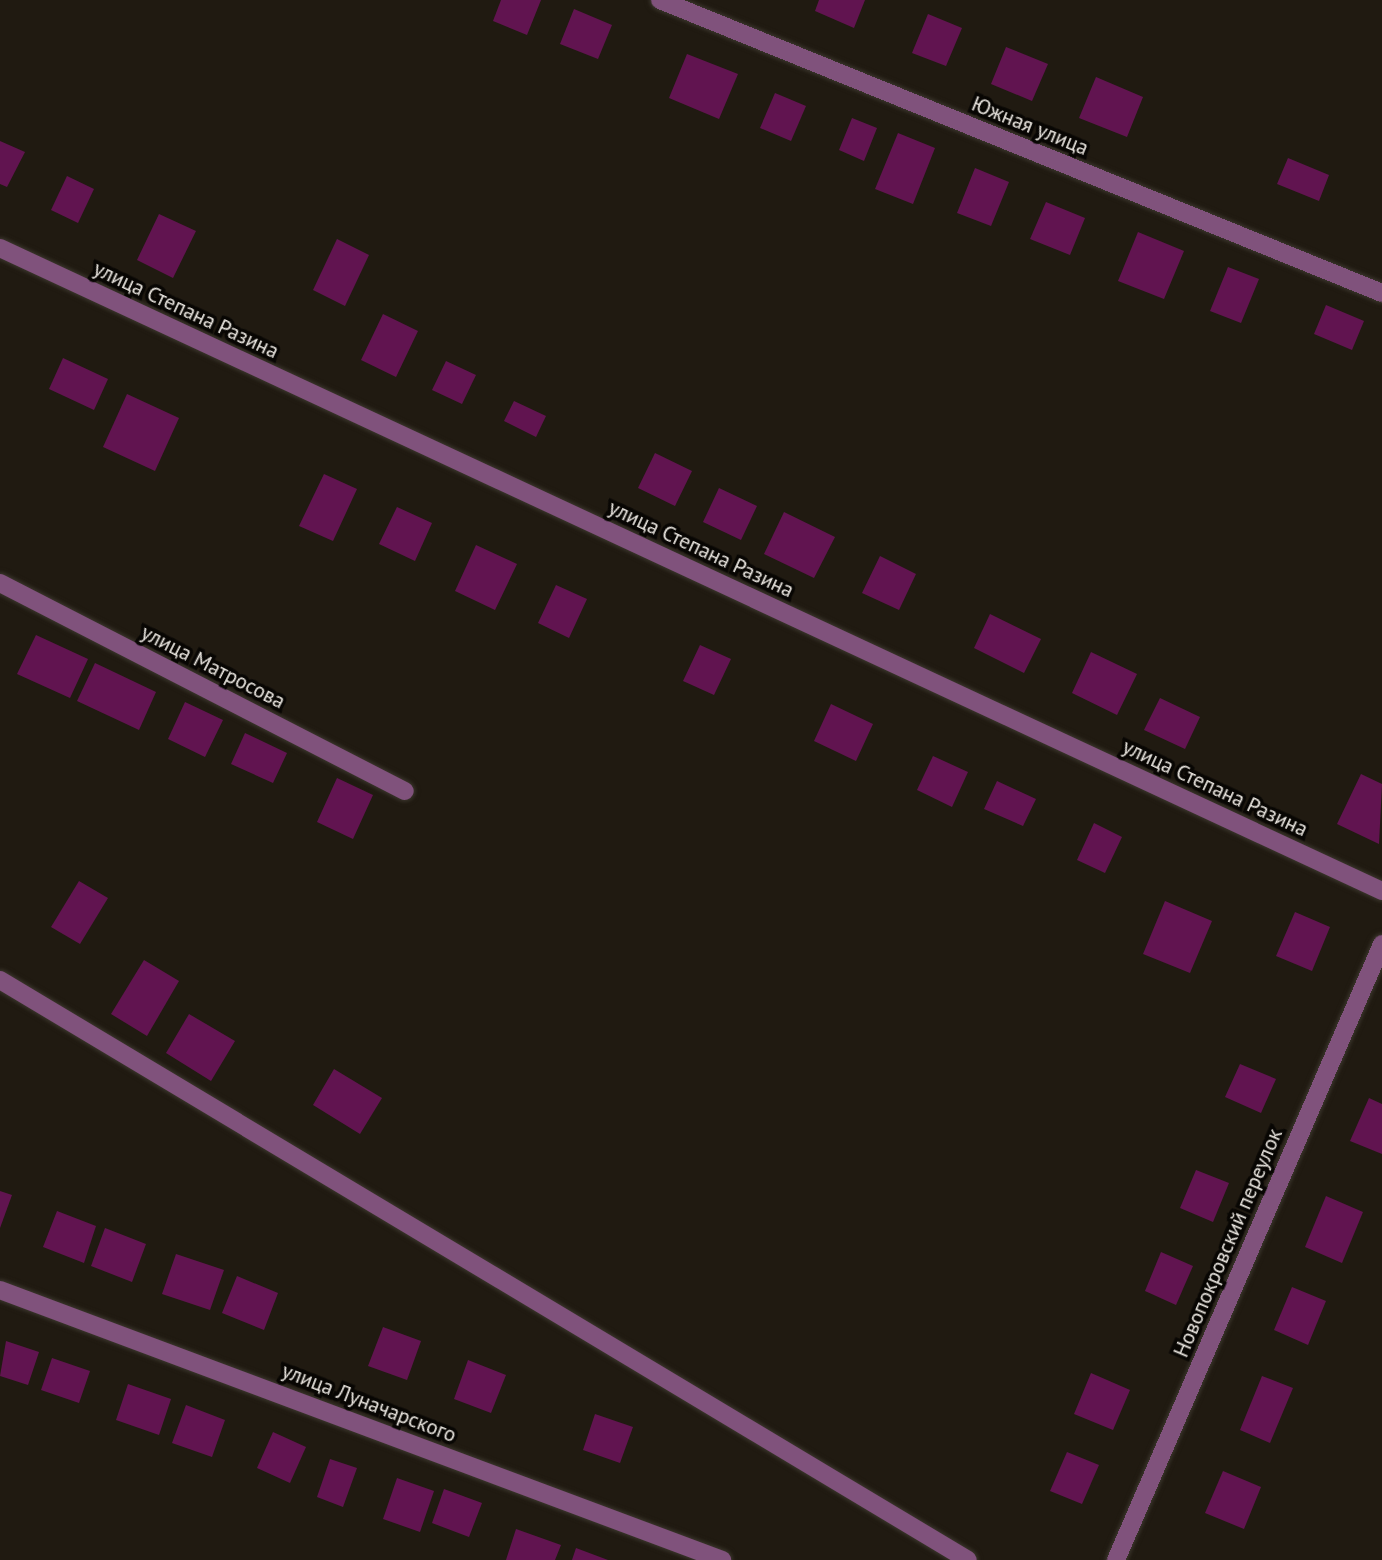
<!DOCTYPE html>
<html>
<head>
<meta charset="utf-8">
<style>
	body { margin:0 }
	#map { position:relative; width:1382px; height:1560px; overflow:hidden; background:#201a11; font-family:"PT Sans",sans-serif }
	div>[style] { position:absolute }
	.building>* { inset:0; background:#611450 }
	.roads { filter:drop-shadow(0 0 2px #3c372e) drop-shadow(0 0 2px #3c372e) }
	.minor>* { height:18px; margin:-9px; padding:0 9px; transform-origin:9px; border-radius:9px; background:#80527c }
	span { translate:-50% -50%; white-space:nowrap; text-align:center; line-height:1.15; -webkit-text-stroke:7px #080603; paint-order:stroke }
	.street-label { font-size:21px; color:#eae6e0 }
</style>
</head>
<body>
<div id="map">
	<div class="building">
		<div style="clip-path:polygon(501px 0,541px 0,527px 35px,493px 21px)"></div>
		<div style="clip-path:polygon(819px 0,865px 0,854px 28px,815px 11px)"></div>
		<div style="clip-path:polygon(574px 9px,612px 25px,598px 59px,560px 44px)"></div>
		<div style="clip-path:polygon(928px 14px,962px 28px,946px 66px,912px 53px)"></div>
		<div style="clip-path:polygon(1006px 47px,1048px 64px,1032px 101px,991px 84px)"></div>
		<div style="clip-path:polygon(687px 54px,738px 74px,719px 119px,669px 98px)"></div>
		<div style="clip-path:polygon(1096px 77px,1143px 97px,1127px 137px,1079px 118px)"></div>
		<div style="clip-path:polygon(775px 93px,806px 106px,791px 141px,760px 128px)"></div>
		<div style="clip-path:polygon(852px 118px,877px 128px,864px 161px,839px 150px)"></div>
		<div style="clip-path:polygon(898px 133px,935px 148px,913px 204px,875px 189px)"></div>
		<div style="clip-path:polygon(0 141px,25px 152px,7px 187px,0 184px)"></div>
		<div style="clip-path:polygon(1288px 158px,1329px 175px,1319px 201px,1277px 184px)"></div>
		<div style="clip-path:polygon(975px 168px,1009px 182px,991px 226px,957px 213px)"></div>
		<div style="clip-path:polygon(67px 176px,94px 189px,78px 223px,51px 210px)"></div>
		<div style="clip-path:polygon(1046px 202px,1085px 218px,1070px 255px,1030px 239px)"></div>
		<div style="clip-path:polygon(159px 214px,196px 231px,173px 278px,137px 260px)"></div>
		<div style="clip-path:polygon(1138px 232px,1184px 251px,1164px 299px,1118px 281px)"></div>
		<div style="clip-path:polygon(337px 239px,369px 255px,345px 306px,313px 290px)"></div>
		<div style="clip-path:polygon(1228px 267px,1259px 279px,1241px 323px,1210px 311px)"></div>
		<div style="clip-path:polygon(1326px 305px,1364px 321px,1352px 350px,1314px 334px)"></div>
		<div style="clip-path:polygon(383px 314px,418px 331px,396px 377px,361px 360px)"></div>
		<div style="clip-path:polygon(63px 358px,108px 379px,94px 410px,49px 389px)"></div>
		<div style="clip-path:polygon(446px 361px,476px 375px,462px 404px,432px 390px)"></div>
		<div style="clip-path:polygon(127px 394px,179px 418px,155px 471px,103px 447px)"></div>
		<div style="clip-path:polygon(514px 401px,546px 416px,536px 437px,504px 421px)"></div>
		<div style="clip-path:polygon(655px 453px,692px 471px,675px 506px,638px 488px)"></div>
		<div style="clip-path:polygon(324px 474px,357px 489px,333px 541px,299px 526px)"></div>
		<div style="clip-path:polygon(719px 488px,757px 506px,741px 540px,703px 522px)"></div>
		<div style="clip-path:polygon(397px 507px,432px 523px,415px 561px,379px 544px)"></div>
		<div style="clip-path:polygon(784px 512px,835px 537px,814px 578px,764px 554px)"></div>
		<div style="clip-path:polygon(476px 545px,517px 564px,495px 610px,455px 591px)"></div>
		<div style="clip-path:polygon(880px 556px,916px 574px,899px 610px,862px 593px)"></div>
		<div style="clip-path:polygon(556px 585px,587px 599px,569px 638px,538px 623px)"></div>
		<div style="clip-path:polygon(990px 614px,1041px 639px,1024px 673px,974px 648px)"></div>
		<div style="clip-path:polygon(36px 635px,88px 659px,70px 698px,17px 674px)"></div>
		<div style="clip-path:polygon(700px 645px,731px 659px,714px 695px,683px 681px)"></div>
		<div style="clip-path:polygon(1091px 652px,1137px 674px,1117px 715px,1072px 693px)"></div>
		<div style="clip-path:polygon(95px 663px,156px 692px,139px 730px,77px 701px)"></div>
		<div style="clip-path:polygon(1160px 698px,1200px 717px,1185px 749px,1144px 730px)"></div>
		<div style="clip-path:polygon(185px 702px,223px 720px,205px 757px,168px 739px)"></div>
		<div style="clip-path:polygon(831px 704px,873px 724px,856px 761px,814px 741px)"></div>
		<div style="clip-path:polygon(245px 733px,287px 753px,273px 783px,231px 764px)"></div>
		<div style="clip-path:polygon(933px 756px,968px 772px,952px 807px,917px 790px)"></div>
		<div style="clip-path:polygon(1361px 774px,1382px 784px,1379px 844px,1337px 824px)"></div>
		<div style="clip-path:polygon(337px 778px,373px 795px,353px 839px,317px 822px)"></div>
		<div style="clip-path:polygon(997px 781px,1036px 799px,1023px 826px,984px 809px)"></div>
		<div style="clip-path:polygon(1094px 823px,1122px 837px,1105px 873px,1077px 860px)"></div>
		<div style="clip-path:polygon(79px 881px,108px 898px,80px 944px,51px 927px)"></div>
		<div style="clip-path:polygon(1165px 901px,1212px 921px,1190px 973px,1143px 954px)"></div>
		<div style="clip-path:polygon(1295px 912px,1330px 927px,1312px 971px,1276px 956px)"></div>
		<div style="clip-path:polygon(144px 960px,179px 981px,147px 1036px,111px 1014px)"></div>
		<div style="clip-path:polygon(189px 1014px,235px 1041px,211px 1081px,166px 1053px)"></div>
		<div style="clip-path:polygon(1240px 1064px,1276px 1079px,1261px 1113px,1225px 1097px)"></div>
		<div style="clip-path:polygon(334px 1069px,382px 1098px,360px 1134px,313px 1105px)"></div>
		<div style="clip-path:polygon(1369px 1098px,1382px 1104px,1382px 1154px,1350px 1141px)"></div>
		<div style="clip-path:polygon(1196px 1170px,1229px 1183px,1213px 1222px,1180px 1208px)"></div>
		<div style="clip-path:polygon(0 1191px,12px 1195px,0 1228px)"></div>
		<div style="clip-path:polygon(1326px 1196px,1363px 1212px,1342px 1263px,1305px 1247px)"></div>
		<div style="clip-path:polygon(57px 1211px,96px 1226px,84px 1263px,43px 1247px)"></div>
		<div style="clip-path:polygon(105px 1228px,146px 1244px,132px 1282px,91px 1266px)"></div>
		<div style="clip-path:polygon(1161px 1252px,1193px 1266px,1176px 1305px,1145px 1291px)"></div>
		<div style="clip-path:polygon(176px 1254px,224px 1270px,210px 1310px,162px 1294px)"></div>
		<div style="clip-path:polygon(237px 1276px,278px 1293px,264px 1330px,222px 1313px)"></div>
		<div style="clip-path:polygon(1292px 1287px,1326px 1301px,1308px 1345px,1274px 1330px)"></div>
		<div style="clip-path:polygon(383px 1327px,421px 1341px,407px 1380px,368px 1366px)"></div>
		<div style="clip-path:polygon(6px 1341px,39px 1352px,28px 1385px,0 1376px)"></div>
		<div style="clip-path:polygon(52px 1358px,90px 1371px,79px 1403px,41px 1390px)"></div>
		<div style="clip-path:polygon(468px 1360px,506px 1375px,491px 1413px,454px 1399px)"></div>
		<div style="clip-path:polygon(1091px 1373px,1130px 1390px,1113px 1430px,1074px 1414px)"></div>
		<div style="clip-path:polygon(1262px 1376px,1293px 1388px,1270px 1443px,1240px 1430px)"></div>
		<div style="clip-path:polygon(128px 1384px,171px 1399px,159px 1435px,116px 1420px)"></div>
		<div style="clip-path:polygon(186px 1405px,225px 1420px,212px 1457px,172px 1443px)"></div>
		<div style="clip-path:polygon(595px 1414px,633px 1427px,620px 1463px,583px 1450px)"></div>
		<div style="clip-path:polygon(273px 1432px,306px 1447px,290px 1483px,257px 1468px)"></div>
		<div style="clip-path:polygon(1067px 1452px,1099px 1465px,1082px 1504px,1050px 1491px)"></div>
		<div style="clip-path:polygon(330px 1459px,357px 1468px,343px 1507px,317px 1497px)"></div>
		<div style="clip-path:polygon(1223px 1471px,1261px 1487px,1244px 1529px,1205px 1513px)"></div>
		<div style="clip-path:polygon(397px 1478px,434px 1491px,420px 1532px,383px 1519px)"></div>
		<div style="clip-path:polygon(444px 1489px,482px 1503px,469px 1537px,432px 1523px)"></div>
		<div style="clip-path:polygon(516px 1529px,561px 1545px,555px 1560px,506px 1560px)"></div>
		<div style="clip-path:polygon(576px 1548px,608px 1560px,572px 1560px)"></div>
	</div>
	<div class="roads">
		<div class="minor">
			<div style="left:660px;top:0;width:779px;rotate:22.09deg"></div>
			<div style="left:0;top:248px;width:1524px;rotate:24.95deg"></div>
			<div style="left:0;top:583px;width:455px;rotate:27.2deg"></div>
			<div style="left:0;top:980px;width:1128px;rotate:30.93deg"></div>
			<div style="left:0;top:1290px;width:771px;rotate:20.5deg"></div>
			<div style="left:1116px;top:1560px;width:671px;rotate:-66.64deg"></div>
		</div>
	</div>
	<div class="street-label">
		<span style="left:1030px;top:126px;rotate:22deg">Южная улица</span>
		<span style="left:186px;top:310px;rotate:25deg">улица Степана Разина</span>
		<span style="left:701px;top:549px;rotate:25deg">улица Степана Разина</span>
		<span style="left:213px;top:667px;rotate:27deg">улица Матросова</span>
		<span style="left:1215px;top:788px;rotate:25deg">улица Степана Разина</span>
		<span style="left:1228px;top:1243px;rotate:-67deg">Новопокровский переулок</span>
		<span style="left:369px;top:1403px;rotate:21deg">улица Луначарского</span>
	</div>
</div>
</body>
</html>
